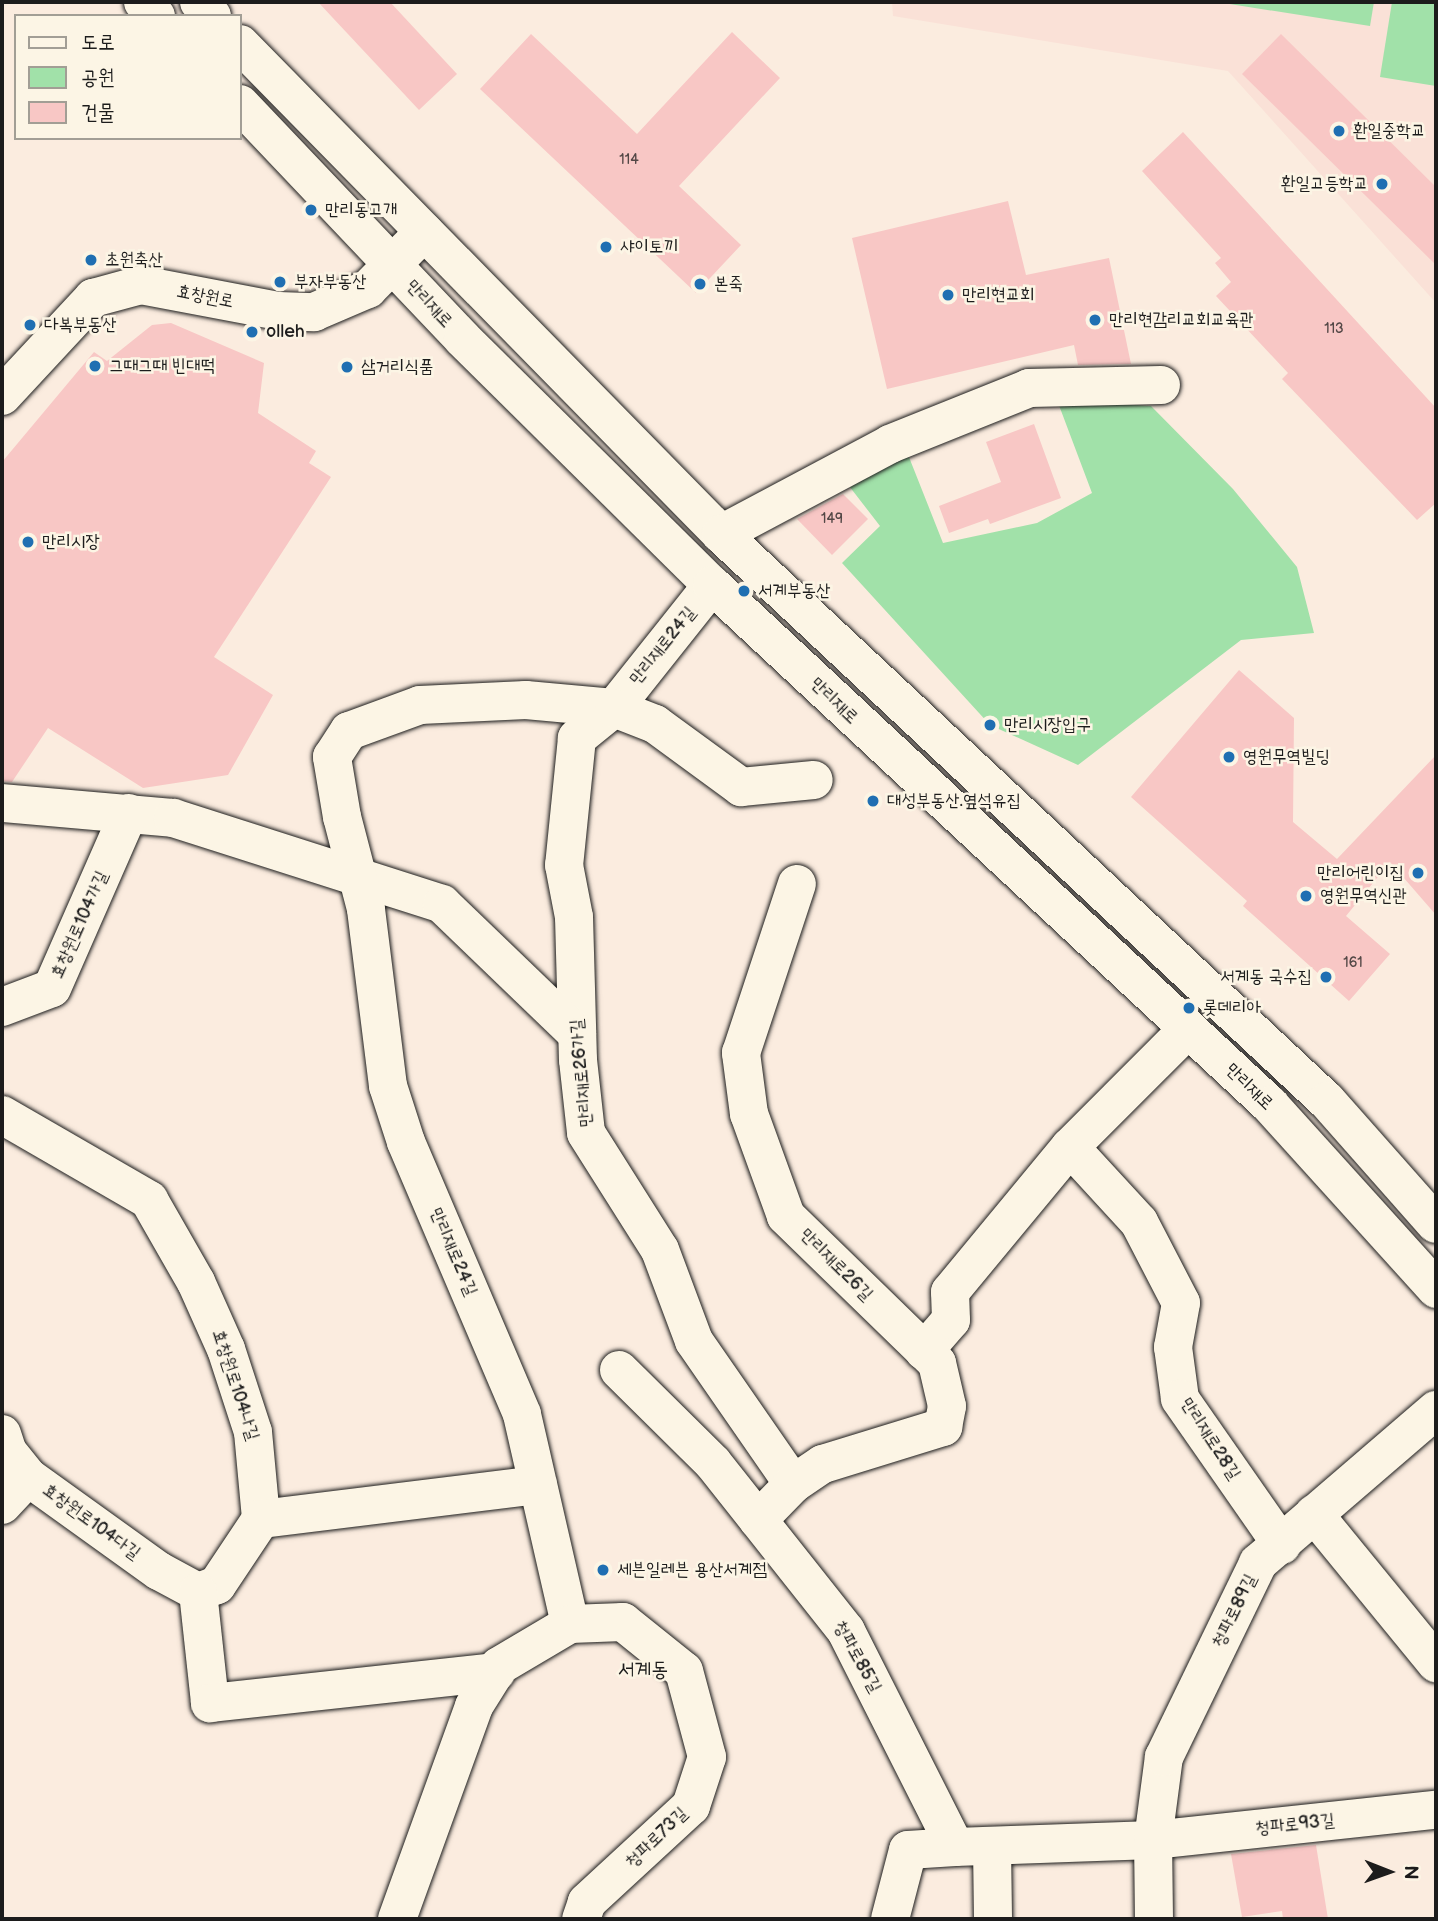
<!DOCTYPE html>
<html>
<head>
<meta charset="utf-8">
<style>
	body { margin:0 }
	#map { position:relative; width:1438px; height:1921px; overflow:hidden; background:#fbecdf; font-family:"Balsamiq Sans","Poor Story",sans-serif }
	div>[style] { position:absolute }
	.built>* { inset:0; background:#fae1d7 }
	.green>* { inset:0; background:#a1e1a9 }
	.building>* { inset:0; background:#f8c7c5 }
	.roads { filter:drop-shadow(0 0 2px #1c1c1c) drop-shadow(0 0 2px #1c1c1c) }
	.minor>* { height:38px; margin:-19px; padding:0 19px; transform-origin:19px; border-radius:19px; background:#fcf5e5 }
	.major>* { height:38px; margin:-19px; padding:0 19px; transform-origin:19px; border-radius:19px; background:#fcf5e5 }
	.dots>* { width:19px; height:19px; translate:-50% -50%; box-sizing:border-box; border:4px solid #fcf5e5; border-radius:50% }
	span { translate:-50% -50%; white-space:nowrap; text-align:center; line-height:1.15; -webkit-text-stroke:5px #fcf5e5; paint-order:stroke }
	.number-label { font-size:14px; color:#534746 }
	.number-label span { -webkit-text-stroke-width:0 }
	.poi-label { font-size:18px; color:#1c1c1c }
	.left { translate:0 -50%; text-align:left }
	.right { translate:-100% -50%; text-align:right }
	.street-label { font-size:18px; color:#1c1c1c }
	.quarter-label { font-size:21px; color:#1c1c1c }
	.frame { position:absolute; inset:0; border:4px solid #1c1c1c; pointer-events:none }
	.legend { position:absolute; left:14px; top:14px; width:228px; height:126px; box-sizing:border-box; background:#fcf5e5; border:2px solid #a29e95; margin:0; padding:9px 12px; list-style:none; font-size:21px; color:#1c1c1c }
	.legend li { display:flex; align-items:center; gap:14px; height:35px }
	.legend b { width:35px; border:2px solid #a29e95 }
	.north { position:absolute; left:1354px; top:1837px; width:70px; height:70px; -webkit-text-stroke:5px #fcf5e5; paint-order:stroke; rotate:91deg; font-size:19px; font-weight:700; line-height:28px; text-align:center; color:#1c1c1c }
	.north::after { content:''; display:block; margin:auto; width:24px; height:32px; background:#1c1c1c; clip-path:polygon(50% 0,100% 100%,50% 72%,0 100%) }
</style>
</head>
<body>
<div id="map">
	<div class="built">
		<div style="clip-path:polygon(892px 2px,1436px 2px,1436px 303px,1228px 71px,893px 16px)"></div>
	</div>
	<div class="green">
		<div style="clip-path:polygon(1217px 2px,1374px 2px,1370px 26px)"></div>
		<div style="clip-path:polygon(1392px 2px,1436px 2px,1436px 86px,1380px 77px)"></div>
		<div style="clip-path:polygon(1057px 400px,1151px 406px,1233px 489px,1297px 567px,1314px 633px,1241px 640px,1078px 765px,990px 725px,842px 563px,880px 526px,846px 482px,905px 447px,943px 543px,1037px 523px,1092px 493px)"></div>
	</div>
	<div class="building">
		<div style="clip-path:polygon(318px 2px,390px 2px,457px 74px,419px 110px)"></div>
		<div style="clip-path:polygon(732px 32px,780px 78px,679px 186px,741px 245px,696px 293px,480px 89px,531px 34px,637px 134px)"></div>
		<div style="clip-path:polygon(1281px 34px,1436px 187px,1436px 265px,1242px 74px)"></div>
		<div style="clip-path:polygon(1183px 132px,1436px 408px,1436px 503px,1417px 520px,1282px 379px,1288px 373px,1216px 296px,1231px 282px,1215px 263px,1221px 258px,1142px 171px)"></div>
		<div style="clip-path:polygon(1008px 201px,1026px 275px,1109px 258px,1131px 364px,1078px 365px,1074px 345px,887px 389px,852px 238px)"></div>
		<div style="clip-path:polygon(171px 323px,264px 363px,258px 413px,316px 451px,309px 463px,331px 477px,214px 657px,273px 695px,228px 775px,143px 788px,48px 728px,12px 782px,2px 781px,2px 462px,94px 352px,107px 361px,152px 325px)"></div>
		<div style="clip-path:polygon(1034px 424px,1061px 498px,990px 524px,988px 519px,949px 533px,939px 506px,1001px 482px,986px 442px)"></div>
		<div style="clip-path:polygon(843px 494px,868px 519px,832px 555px,797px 519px)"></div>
		<div style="clip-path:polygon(1239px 670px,1294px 718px,1293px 822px,1337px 859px,1436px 755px,1436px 915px,1390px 862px,1346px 916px,1390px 954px,1349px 1001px,1243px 906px,1247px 901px,1131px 797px)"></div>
		<div style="clip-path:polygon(1316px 1845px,1328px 1919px,1283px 1919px,1282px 1911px,1242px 1917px,1231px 1854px)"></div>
	</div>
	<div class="roads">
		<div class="minor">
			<div style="left:2px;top:396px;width:134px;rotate:-47.1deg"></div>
			<div style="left:93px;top:298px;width:50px;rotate:-15.2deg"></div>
			<div style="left:141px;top:285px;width:139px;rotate:10.7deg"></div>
			<div style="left:278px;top:311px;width:36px;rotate:2deg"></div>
			<div style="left:314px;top:312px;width:59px;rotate:-23.1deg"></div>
			<div style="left:368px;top:289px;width:80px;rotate:-45.5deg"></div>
			<div style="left:721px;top:534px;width:191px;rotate:-28deg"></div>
			<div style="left:890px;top:444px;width:150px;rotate:-21.9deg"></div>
			<div style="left:1029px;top:388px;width:132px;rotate:-1.3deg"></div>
			<div style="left:712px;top:585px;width:157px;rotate:128.5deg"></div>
			<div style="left:614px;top:708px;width:48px;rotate:141deg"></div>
			<div style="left:577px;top:738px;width:128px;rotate:95.8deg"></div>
			<div style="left:564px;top:865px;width:53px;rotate:79.1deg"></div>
			<div style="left:574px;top:917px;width:143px;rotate:88.4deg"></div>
			<div style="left:578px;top:1060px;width:73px;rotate:83.7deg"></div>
			<div style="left:586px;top:1133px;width:138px;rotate:57.7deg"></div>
			<div style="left:660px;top:1250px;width:97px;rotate:69.5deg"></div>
			<div style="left:694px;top:1341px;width:174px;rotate:55.3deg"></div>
			<div style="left:2px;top:803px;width:172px;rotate:5deg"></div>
			<div style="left:173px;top:818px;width:282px;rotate:17.7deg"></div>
			<div style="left:442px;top:904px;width:187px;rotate:43.9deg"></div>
			<div style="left:2px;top:1007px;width:53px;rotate:-20.8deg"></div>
			<div style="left:52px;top:988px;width:191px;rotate:-66.3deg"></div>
			<div style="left:1188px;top:1029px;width:167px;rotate:135deg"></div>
			<div style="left:1070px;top:1147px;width:102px;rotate:47.4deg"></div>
			<div style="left:1139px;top:1222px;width:91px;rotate:62.6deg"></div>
			<div style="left:1181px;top:1303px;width:45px;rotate:100.3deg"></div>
			<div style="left:1173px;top:1347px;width:52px;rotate:82.3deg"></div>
			<div style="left:1180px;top:1399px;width:178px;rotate:55.1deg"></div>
			<div style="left:2px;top:1115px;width:170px;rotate:30deg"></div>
			<div style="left:149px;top:1200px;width:95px;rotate:60.2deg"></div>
			<div style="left:196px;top:1282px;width:73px;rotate:65.9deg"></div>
			<div style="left:226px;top:1349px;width:87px;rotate:72deg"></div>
			<div style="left:253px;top:1432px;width:87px;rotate:84.7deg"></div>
			<div style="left:261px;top:1519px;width:279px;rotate:-7deg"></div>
			<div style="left:924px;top:1351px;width:41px;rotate:-48.9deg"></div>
			<div style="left:951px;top:1320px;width:28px;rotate:-92deg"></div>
			<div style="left:950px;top:1292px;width:188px;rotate:-50.4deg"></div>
			<div style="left:619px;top:1370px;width:132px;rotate:44.7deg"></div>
			<div style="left:713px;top:1463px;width:214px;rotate:51.6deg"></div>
			<div style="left:846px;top:1631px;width:242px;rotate:63.2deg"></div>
			<div style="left:955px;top:1847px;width:47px;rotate:176.3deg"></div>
			<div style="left:908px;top:1850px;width:71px;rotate:104.6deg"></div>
			<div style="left:2px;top:1434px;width:19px;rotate:72deg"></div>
			<div style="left:8px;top:1452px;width:32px;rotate:51deg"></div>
			<div style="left:28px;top:1477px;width:161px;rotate:35.7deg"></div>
			<div style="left:159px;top:1571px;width:44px;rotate:28.3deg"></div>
			<div style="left:198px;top:1592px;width:20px;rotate:-20deg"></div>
			<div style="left:217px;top:1585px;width:79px;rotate:-56.3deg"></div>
			<div style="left:2px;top:1505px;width:38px;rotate:-47deg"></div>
			<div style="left:1314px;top:1514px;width:193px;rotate:50.7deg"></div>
			<div style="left:758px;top:1520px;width:50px;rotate:-45.8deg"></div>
			<div style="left:793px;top:1484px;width:36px;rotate:-34deg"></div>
			<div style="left:823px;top:1464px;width:126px;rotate:-17.1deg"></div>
			<div style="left:943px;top:1427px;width:21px;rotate:-79deg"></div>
			<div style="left:947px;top:1406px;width:44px;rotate:-103.1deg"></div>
			<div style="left:937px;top:1363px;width:211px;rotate:-135.8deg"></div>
			<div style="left:786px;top:1216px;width:109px;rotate:-109.9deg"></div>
			<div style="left:749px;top:1114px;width:62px;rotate:-97.5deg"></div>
			<div style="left:741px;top:1053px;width:178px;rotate:-71.7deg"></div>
			<div style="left:198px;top:1592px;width:112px;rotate:83.8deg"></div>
			<div style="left:210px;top:1703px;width:288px;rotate:-6.2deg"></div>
			<div style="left:570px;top:1624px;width:215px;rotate:-102.9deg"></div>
			<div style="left:522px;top:1414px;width:296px;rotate:-113.1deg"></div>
			<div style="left:406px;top:1142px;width:59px;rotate:-107.8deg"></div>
			<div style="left:388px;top:1086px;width:178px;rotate:-97.1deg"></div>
			<div style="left:366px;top:909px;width:95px;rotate:-104.6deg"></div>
			<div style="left:342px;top:817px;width:61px;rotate:-99.5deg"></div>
			<div style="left:332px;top:757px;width:31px;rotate:-57deg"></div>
			<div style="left:349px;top:731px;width:76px;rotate:-20.1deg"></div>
			<div style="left:420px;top:705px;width:106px;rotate:-2.7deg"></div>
			<div style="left:526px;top:700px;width:88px;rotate:5.2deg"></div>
			<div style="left:614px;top:708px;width:44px;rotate:21.3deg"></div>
			<div style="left:655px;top:724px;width:107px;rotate:36.2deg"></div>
			<div style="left:741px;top:787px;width:73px;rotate:-5.5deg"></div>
			<div style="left:992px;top:1846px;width:73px;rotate:89.2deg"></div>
			<div style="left:955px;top:1847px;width:198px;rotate:-2deg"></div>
			<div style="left:1153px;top:1840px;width:285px;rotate:-6.1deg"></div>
			<div style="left:397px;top:1919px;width:226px;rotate:-70.1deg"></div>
			<div style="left:474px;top:1706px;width:47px;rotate:-58deg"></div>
			<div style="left:499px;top:1666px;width:82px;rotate:-30.6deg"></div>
			<div style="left:570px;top:1624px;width:53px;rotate:-2.2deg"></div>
			<div style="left:623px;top:1622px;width:78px;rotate:38.8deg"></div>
			<div style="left:684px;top:1671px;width:89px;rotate:75deg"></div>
			<div style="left:707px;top:1757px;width:52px;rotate:108.1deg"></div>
			<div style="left:691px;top:1806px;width:142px;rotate:137.3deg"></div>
			<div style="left:587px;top:1902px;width:18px;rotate:109deg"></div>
			<div style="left:1154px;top:1919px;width:79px;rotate:-90.7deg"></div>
			<div style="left:1153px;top:1840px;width:84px;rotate:-82.5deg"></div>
			<div style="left:1164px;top:1757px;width:216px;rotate:-64.1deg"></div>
			<div style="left:1258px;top:1563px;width:235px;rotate:-40.7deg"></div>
		</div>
		<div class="major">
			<div style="left:143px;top:2px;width:19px;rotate:47deg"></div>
			<div style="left:199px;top:2px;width:19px;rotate:47deg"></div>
			<div style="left:240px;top:44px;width:687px;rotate:45.53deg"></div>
			<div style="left:721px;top:534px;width:830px;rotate:43.1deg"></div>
			<div style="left:1327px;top:1101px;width:164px;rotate:48.5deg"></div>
			<div style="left:240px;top:104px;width:324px;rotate:46.5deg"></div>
			<div style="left:463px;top:339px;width:350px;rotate:44.7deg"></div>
			<div style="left:712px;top:585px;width:763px;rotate:42.98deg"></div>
			<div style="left:1270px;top:1105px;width:248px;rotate:47.9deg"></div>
		</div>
	</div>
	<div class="dots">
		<div style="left:1339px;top:131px;background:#1f6fb2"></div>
		<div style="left:1382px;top:184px;background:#1f6fb2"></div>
		<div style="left:311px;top:210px;background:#1f6fb2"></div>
		<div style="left:606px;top:247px;background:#1f6fb2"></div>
		<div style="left:91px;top:260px;background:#1f6fb2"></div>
		<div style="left:280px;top:282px;background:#1f6fb2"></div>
		<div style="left:700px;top:284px;background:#1f6fb2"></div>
		<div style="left:948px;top:295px;background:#1f6fb2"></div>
		<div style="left:1095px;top:320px;background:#1f6fb2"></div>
		<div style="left:30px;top:325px;background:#1f6fb2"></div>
		<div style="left:252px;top:332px;background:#1f6fb2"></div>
		<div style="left:95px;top:366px;background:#1f6fb2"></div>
		<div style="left:347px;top:367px;background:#1f6fb2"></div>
		<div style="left:28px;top:542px;background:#1f6fb2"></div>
		<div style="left:744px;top:591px;background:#1f6fb2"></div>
		<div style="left:990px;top:725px;background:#1f6fb2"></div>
		<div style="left:1229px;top:757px;background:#1f6fb2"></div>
		<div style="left:873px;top:801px;background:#1f6fb2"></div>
		<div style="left:1418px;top:873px;background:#1f6fb2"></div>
		<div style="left:1306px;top:896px;background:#1f6fb2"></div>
		<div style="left:1326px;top:977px;background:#1f6fb2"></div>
		<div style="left:1189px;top:1008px;background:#1f6fb2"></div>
		<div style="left:603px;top:1570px;background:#1f6fb2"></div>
	</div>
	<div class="number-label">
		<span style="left:629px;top:160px">114</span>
		<span style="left:1334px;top:329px">113</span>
		<span style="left:832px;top:519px">149</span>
		<span style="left:1353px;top:963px">161</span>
	</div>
	<div class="poi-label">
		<span class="left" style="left:1353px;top:131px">환일중학교</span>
		<span class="right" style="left:1368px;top:184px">환일고등학교</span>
		<span class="left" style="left:325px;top:210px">만리동고개</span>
		<span class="left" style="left:620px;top:247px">샤이토끼</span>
		<span class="left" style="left:105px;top:260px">초원축산</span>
		<span class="left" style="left:294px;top:282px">부자부동산</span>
		<span class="left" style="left:714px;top:284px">본죽</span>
		<span class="left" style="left:962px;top:295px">만리현교회</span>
		<span class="left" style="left:1109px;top:320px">만리현감리교회교육관</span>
		<span class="left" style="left:44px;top:325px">다복부동산</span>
		<span class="left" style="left:266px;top:332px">olleh</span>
		<span class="left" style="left:109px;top:366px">그때그때 빈대떡</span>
		<span class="left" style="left:361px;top:367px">삼거리식품</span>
		<span class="left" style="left:42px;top:542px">만리시장</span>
		<span class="left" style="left:758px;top:591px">서계부동산</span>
		<span class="left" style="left:1004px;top:725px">만리시장입구</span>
		<span class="left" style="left:1243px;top:757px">영원무역빌딩</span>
		<span class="left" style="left:887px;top:801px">대성부동산.옆석유집</span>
		<span class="right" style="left:1404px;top:873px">만리어린이집</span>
		<span class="left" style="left:1320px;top:896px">영원무역신관</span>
		<span class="right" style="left:1312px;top:977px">서계동 국수집</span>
		<span class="left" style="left:1203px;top:1008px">롯데리아</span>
		<span class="left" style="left:617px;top:1570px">세븐일레븐 용산서계점</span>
	</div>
	<div class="street-label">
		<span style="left:205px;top:297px;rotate:11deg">효창원로</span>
		<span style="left:429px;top:304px;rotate:47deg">만리재로</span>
		<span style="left:663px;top:646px;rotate:-51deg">만리재로24길</span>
		<span style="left:834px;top:701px;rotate:44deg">만리재로</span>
		<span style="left:80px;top:925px;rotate:-66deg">효창원로104가길</span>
		<span style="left:582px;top:1073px;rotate:-95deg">만리재로26가길</span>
		<span style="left:1249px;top:1087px;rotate:44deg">만리재로</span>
		<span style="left:453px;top:1252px;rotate:67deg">만리재로24길</span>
		<span style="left:836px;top:1265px;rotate:45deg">만리재로26길</span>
		<span style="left:235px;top:1385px;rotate:72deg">효창원로104나길</span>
		<span style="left:1210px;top:1439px;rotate:57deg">만리재로28길</span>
		<span style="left:91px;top:1522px;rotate:36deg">효창원로104다길</span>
		<span style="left:1235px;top:1611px;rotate:-64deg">청파로89길</span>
		<span style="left:857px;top:1657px;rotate:61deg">청파로85길</span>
		<span style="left:1295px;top:1825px;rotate:-6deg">청파로93길</span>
		<span style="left:657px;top:1838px;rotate:-44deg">청파로73길</span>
	</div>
	<div class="quarter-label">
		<span style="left:643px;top:1670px">서계동</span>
	</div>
	<div class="frame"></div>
	<ul class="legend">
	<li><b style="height:9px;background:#fcf5e5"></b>도로</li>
	<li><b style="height:19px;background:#a1e1a9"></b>공원</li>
	<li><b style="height:19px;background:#f8c7c5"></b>건물</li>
	</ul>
	<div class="north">N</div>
</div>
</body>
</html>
